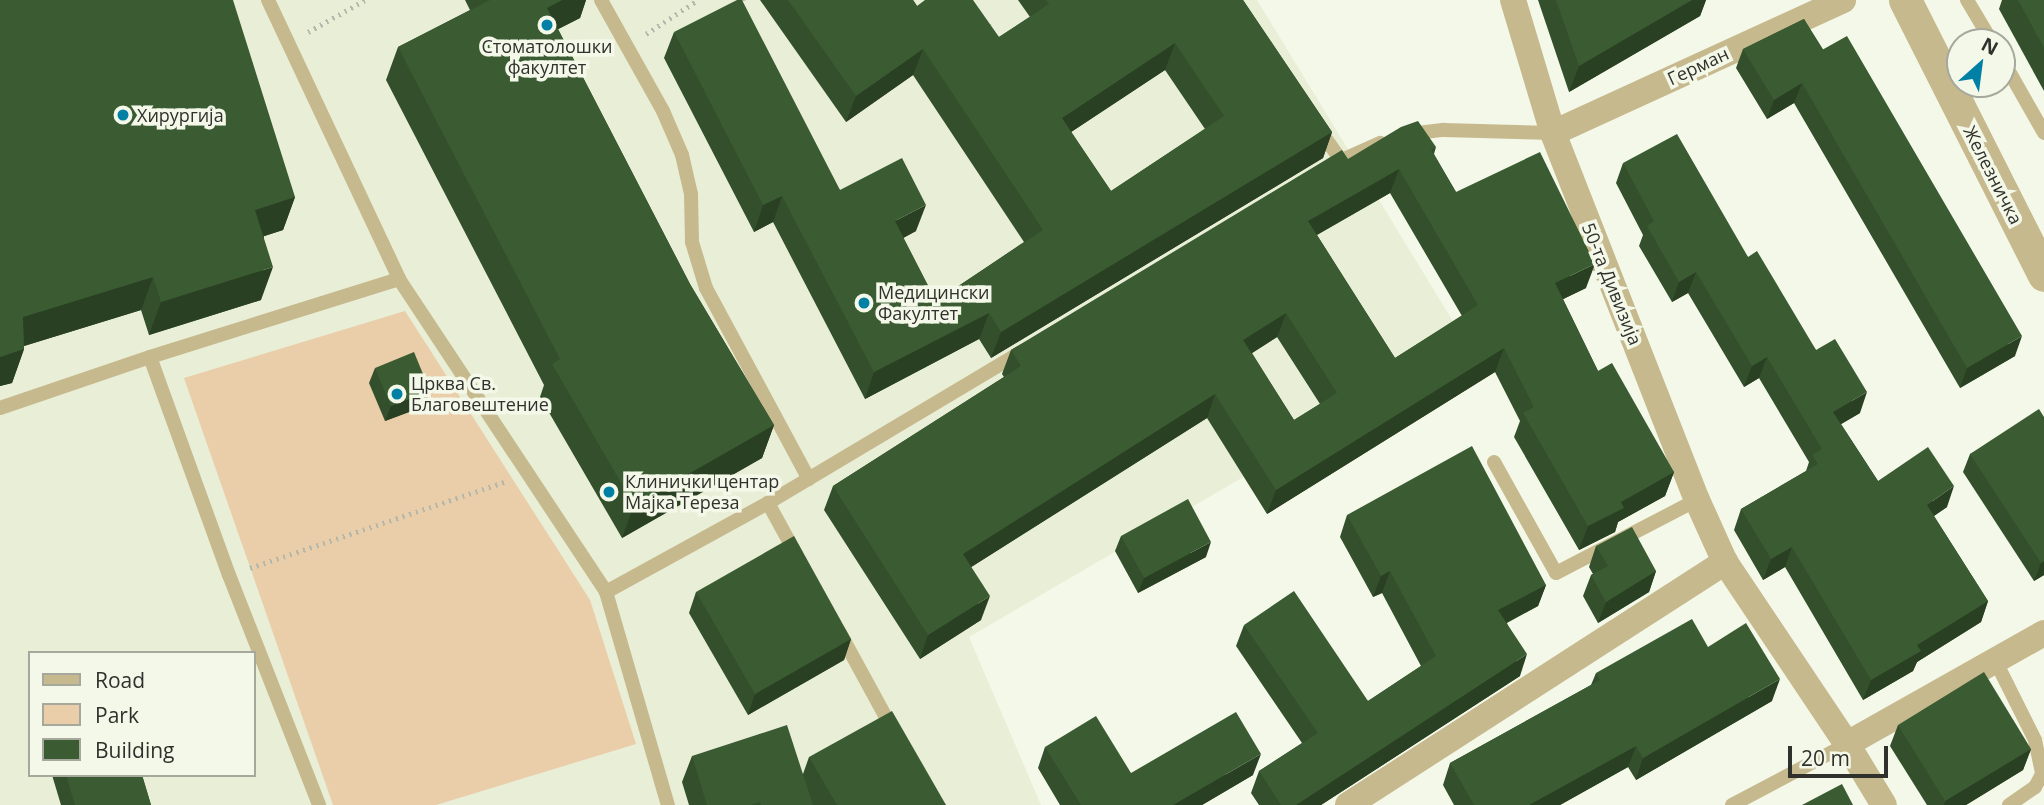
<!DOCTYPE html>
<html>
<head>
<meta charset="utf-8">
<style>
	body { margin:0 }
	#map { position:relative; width:2044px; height:805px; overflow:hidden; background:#f4f8e9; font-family:"Open Sans",sans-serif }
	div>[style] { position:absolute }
	.built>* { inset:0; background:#e9eed7 }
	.green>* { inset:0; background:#eacda9 }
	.path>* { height:4.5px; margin-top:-2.25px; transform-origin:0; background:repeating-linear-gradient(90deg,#b4b7ab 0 2px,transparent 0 7px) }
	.service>* { height:14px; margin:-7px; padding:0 7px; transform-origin:7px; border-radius:7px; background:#c6b98d }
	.minor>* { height:26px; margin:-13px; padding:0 13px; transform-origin:13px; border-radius:13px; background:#c6b98d }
	.tertiary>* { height:33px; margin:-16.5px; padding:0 16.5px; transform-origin:16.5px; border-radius:16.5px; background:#c6b98d }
	.wall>* { inset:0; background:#334f2b }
	.shaded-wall>* { inset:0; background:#294023 }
	.building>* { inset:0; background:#3b5c32 }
	.dots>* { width:19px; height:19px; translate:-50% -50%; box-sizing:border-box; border:4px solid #f4f8e9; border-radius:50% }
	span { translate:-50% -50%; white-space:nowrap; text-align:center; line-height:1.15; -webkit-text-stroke:7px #f4f8e9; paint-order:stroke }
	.poi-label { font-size:18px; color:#30312c }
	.left { translate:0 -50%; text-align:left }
	.street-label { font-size:18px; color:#30312c }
	.legend { position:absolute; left:28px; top:651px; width:228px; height:126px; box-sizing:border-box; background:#f4f8e9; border:2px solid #a6a89d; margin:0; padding:9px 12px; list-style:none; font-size:21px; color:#30312c }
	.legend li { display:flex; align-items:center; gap:14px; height:35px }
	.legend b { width:35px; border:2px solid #a6a89d }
	.north { position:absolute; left:1946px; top:28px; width:70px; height:70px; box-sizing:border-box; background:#f4f8e9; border:2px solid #a6a89d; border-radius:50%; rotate:28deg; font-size:19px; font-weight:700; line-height:28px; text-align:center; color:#30312c }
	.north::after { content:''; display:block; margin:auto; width:24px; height:32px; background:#0080a5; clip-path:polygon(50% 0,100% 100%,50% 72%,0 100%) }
	.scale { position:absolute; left:1788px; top:746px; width:100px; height:32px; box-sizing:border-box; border:4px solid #30312c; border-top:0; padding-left:9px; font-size:21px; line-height:24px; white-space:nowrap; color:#30312c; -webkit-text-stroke:5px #f4f8e9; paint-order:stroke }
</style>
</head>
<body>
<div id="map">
	<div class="built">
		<div style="clip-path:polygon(evenodd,0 0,1257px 0,1468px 346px,969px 637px,1041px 805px,0 805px,0 0,30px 653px,254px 653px,254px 775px,30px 775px,30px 653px)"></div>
	</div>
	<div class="green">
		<div style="clip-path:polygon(405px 311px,590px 600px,636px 744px,436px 805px,333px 805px,184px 378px)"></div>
	</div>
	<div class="path">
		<div style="left:308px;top:32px;width:65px;rotate:-29.3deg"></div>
		<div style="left:646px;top:34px;width:62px;rotate:-33.2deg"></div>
		<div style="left:250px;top:568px;width:271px;rotate:-18.7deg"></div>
	</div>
	<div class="service">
		<div style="left:268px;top:0;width:308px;rotate:64.8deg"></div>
		<div style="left:399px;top:279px;width:375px;rotate:56.5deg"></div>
		<div style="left:606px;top:592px;width:222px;rotate:73.8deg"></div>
		<div style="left:601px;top:0;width:127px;rotate:60.8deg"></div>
		<div style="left:663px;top:111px;width:48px;rotate:66.6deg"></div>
		<div style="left:682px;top:155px;width:40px;rotate:77deg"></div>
		<div style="left:691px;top:194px;width:48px;rotate:88.8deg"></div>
		<div style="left:692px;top:242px;width:48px;rotate:73.1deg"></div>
		<div style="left:706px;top:288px;width:217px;rotate:61.7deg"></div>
		<div style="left:1967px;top:0;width:49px;rotate:59.2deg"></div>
		<div style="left:2002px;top:59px;width:85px;rotate:60.4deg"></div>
		<div style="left:1319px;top:129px;width:37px;rotate:55deg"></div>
		<div style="left:1409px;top:134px;width:34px;rotate:-7deg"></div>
		<div style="left:1443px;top:130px;width:110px;rotate:1.6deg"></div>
		<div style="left:1331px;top:165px;width:54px;rotate:-24.2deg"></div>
		<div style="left:150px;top:357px;width:232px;rotate:70.1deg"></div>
		<div style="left:229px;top:575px;width:247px;rotate:68.6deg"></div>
		<div style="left:0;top:408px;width:158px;rotate:-18.8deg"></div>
		<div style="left:150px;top:357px;width:261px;rotate:-17.4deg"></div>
		<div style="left:1494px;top:462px;width:127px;rotate:60.8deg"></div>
		<div style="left:1556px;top:573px;width:159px;rotate:-27.4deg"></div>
		<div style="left:768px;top:503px;width:58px;rotate:61.2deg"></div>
		<div style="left:606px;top:592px;width:185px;rotate:-28.8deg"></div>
		<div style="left:768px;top:503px;width:297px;rotate:-30.8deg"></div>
		<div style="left:840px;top:633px;width:113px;rotate:61.4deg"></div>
		<div style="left:1996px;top:662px;width:87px;rotate:63.4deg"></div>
		<div style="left:2035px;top:740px;width:35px;rotate:78deg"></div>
		<div style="left:2042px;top:774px;width:15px;rotate:118deg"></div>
		<div style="left:2035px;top:787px;width:32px;rotate:145deg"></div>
		<div style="left:1732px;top:805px;width:130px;rotate:-27.9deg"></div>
	</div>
	<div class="minor">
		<div style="left:1513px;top:0;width:139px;rotate:73.3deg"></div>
		<div style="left:1553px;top:133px;width:394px;rotate:68.6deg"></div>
		<div style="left:1697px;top:500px;width:68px;rotate:65.7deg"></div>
		<div style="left:1725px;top:562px;width:219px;rotate:56.2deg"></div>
		<div style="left:1847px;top:744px;width:71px;rotate:58.8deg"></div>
		<div style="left:1553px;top:133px;width:319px;rotate:-24.6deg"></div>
		<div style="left:1847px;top:744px;width:226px;rotate:-29.4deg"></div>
		<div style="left:1348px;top:805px;width:449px;rotate:-32.8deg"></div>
	</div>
	<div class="tertiary">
		<div style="left:1905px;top:0;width:308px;rotate:63.2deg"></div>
	</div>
	<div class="wall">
		<div style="clip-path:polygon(0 0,295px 197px,283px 230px,264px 236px,261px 300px,149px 335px,141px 310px,24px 346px,24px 349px,12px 383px,0 386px)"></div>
		<div style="clip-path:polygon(465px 0,586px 0,580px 18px,558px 29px,690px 284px,774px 425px,762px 458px,622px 538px,540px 397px,544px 385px,386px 80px,398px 47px,470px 10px)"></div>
		<div style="clip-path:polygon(evenodd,760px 0,913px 0,917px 6px,999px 37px,1030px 17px,1018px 0,1243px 0,1332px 132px,1323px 158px,991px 358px,979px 339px,865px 399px,773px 222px,754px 232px,664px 58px,674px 32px,840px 190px,916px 231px,903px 238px,936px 301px,1024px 242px,913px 75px,846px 122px,760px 0,1165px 70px,1205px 129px,1111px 191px,1071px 132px,1165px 70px)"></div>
		<div style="clip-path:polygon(1538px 0,1706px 0,1700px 16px,1569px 92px)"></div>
		<div style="clip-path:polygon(2002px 0,2044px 0,2044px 91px,1999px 9px)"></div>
		<div style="clip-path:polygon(1804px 19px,2015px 356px,1960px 388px,1794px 103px,1767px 119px,1736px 68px,1743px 49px)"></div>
		<div style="clip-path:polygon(evenodd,1436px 147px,1434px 154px,1456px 192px,1586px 288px,1563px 299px,1598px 371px,1674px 472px,1665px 496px,1618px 522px,1615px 532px,1579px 550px,1514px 437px,1520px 421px,1495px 372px,1267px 514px,1207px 418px,971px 567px,981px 620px,920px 659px,824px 510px,833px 486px,1004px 377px,1002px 374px,1011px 350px,1348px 159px,1436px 147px,1390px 193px,1462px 316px,1395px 358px,1317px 235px,1390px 193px,1436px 147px,1277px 337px,1320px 404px,1294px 420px,1252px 353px,1277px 337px)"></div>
		<div style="clip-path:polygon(1623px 163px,1748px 257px,1816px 350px,1860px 413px,1841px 424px,1878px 481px,1947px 507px,1934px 516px,1988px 601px,1981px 622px,1917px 662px,1913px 671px,1863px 700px,1785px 567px,1763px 580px,1734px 530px,1741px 509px,1806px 471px,1809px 462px,1759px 378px,1744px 387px,1688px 293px,1672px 302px,1639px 246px,1643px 235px,1616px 183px)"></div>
		<div style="clip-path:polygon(375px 368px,430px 391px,425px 406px,385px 421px,369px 383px)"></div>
		<div style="clip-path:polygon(2044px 417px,2044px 575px,2034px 581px,1963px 472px,1970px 454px)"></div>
		<div style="clip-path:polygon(1347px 515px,1546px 585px,1538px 606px,1507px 623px,1520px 676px,1321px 805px,1259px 805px,1251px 793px,1259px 771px,1302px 743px,1236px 646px,1244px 625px,1368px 701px,1421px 666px,1382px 593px,1373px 597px,1340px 537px)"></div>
		<div style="clip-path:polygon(1121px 536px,1206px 557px,1138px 593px,1115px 551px)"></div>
		<div style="clip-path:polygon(1596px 546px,1656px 571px,1649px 592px,1598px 623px,1583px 596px,1591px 575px,1593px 574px,1589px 567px)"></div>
		<div style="clip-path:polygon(696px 592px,851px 639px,844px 660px,748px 715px,689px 613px)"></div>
		<div style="clip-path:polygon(1596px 673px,1772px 701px,1636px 780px,1628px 767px,1560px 805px,1454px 805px,1443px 785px,1450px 763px,1591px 685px)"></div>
		<div style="clip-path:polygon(1898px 725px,2031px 749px,2023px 770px,1966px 805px,1927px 805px,1890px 746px)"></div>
		<div style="clip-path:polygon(1045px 747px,1131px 773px,1253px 775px,1202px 805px,1060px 805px,1038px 768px)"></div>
		<div style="clip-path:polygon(692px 756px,803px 774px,809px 757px,946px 805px,689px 805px,682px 782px)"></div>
		<div style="clip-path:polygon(52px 775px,142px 775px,151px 805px,61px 805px)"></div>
	</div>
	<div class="shaded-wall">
		<div style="clip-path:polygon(562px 0,586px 0,580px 18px,535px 41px,547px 8px)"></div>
		<div style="clip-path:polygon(1692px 0,1706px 0,1700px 16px,1569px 92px,1579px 66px)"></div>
		<div style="clip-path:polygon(1175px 43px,1165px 70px,1053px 144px,1062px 118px)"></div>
		<div style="clip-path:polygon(923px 49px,913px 75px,846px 122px,856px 96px)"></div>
		<div style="clip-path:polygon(1802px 83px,1794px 103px,1767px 119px,1774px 100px)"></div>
		<div style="clip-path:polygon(1332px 132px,1323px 158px,991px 358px,1001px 332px)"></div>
		<div style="clip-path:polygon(1399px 169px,1390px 193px,1299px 245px,1308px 221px)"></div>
		<div style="clip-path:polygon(782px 196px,773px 222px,754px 232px,763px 205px)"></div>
		<div style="clip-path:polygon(295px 197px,283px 230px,243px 243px,255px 210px)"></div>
		<div style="clip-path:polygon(926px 205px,916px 231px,885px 248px,895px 221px)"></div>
		<div style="clip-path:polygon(1595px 264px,1586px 288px,1547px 307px,1555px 283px)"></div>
		<div style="clip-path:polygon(273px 267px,261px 300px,149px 335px,161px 302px)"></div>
		<div style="clip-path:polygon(1696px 272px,1688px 293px,1672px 302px,1679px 282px)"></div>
		<div style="clip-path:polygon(153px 277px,141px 310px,11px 350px,23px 317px)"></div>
		<div style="clip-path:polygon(989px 313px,979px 339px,865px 399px,874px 372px)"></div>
		<div style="clip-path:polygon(1286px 313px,1277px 337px,1235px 364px,1243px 340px)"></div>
		<div style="clip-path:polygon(2022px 336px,2015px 356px,1960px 388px,1967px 368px)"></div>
		<div style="clip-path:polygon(1504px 348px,1495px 372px,1267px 514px,1276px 490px)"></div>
		<div style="clip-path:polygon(24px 349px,12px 383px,0 386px,0 357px)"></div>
		<div style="clip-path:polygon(1767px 357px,1759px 378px,1744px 387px,1752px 366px)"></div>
		<div style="clip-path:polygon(430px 391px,425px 406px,385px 421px,391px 406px)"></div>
		<div style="clip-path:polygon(1867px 392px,1860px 413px,1826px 433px,1833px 412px)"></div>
		<div style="clip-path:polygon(1215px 394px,1207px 418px,954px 578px,963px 554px)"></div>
		<div style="clip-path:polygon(774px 425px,762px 458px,622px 538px,634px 505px)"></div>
		<div style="clip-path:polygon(1674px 472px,1665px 496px,1618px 522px,1615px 532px,1579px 550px,1588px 526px,1621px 502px)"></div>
		<div style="clip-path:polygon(1954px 486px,1947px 507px,1919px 526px,1927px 505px)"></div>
		<div style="clip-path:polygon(1211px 542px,1206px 557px,1138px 593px,1144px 578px)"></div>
		<div style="clip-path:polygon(1792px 547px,1785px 567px,1763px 580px,1771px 559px)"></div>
		<div style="clip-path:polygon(2044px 561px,2044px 575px,2034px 581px,2041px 563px)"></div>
		<div style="clip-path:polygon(1390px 571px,1382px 593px,1373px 597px,1381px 576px)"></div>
		<div style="clip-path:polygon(1656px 571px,1649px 592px,1598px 623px,1606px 602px)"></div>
		<div style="clip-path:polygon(1546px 585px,1538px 606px,1490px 631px,1498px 610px)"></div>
		<div style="clip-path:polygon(990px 596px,981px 620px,920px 659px,928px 635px)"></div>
		<div style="clip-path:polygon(1988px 601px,1981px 622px,1917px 662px,1913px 671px,1863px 700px,1871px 680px,1917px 645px)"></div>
		<div style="clip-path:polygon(851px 639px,844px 660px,748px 715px,755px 694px)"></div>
		<div style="clip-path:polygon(1527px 654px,1520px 676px,1321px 805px,1296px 805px)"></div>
		<div style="clip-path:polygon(1780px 679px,1772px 701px,1636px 780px,1643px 758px)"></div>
		<div style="clip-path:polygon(1636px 746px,1628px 767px,1560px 805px,1529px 805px)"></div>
		<div style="clip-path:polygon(2031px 749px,2023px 770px,1966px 805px,1944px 805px,1945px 801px)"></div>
		<div style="clip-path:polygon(1261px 754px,1253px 775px,1202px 805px,1173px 805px)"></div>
	</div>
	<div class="building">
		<div style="clip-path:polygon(0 0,233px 0,295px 197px,255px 210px,273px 267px,161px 302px,153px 277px,23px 317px,24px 349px,0 357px)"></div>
		<div style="clip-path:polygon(490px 0,562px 0,547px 8px,690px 284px,774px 425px,634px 505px,552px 364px,560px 359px,398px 47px)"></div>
		<div style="clip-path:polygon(evenodd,737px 0,742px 0,840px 190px,902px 158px,926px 205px,895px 221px,936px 301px,1043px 230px,923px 49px,856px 96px,788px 0,913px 0,917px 6px,925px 0,973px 0,999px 37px,1049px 4px,1046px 0,1243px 0,1332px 132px,1001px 332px,989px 313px,874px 372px,782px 196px,763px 205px,674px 32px,737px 0,1175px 43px,1224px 116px,1111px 191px,1062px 118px,1175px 43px)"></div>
		<div style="clip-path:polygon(1556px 0,1692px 0,1579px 66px)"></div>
		<div style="clip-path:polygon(2018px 0,2044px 0,2044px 48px)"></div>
		<div style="clip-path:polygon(1804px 19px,1822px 50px,1847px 36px,2022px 336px,1967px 368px,1802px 83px,1774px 100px,1743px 49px)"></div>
		<div style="clip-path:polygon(evenodd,1418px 121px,1436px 147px,1431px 150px,1456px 192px,1540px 152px,1595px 264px,1555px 283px,1598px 371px,1612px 363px,1674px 472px,1621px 502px,1624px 508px,1588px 526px,1523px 413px,1534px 407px,1504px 348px,1276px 490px,1215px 394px,963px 554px,990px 596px,928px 635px,833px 486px,1021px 366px,1011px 350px,1342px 150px,1348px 159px,1401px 127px,1418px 121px,1399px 169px,1478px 305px,1395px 358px,1308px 221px,1399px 169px,1418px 121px,1286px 313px,1337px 393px,1294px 420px,1243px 340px,1286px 313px)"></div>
		<div style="clip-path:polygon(1677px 134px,1748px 257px,1757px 251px,1816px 350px,1835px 339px,1867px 392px,1833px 412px,1878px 481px,1928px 447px,1954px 486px,1927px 505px,1988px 601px,1917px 645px,1921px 651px,1871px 680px,1792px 547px,1771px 559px,1741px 509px,1818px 464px,1812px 455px,1822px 449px,1767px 357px,1752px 366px,1696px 272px,1679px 282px,1647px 226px,1654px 221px,1623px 163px)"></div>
		<div style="clip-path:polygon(414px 352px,430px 391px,391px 406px,375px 368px)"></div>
		<div style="clip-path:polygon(2039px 409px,2044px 417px,2044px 561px,2041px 563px,1970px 454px)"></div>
		<div style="clip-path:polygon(1472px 446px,1546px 585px,1498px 610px,1527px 654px,1296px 805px,1281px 805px,1259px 771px,1318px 733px,1244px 625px,1294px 591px,1368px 701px,1436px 656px,1390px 571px,1381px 576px,1347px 515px)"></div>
		<div style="clip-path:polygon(1188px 499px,1211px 542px,1144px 578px,1121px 536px)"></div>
		<div style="clip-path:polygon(1632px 527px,1656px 571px,1606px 602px,1591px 575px,1608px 566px,1596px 546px)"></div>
		<div style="clip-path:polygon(794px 536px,851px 639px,755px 694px,696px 592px)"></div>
		<div style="clip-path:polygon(1692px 619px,1708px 647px,1746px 623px,1780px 679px,1643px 758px,1636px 746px,1529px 805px,1474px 805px,1450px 763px,1600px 680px,1596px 673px)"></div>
		<div style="clip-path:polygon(1984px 672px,2031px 749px,1945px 801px,1898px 725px)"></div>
		<div style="clip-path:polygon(892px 711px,946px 805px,837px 805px,809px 757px)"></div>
		<div style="clip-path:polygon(1236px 712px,1261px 754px,1173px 805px,1081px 805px,1045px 747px,1096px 716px,1131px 773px)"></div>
		<div style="clip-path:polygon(787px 725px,813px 805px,761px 805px,760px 802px,751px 805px,707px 805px,692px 756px)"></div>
		<div style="clip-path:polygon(66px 775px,142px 775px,151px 805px,75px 805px)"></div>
		<div style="clip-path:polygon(1842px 784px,1853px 805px,1802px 805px)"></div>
	</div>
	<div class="dots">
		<div style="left:547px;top:25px;background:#0080a5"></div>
		<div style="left:123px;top:115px;background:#0080a5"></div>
		<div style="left:864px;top:303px;background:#0080a5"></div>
		<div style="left:397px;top:394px;background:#0080a5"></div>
		<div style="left:609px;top:492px;background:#0080a5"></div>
	</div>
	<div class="poi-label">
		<span style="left:547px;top:57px">Стоматолошки<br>факултет</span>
		<span class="left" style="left:137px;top:115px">Хирургија</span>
		<span class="left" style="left:878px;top:303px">Медицински<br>Факултет</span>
		<span class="left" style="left:411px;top:394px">Црква Св.<br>Благовештение</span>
		<span class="left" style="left:625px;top:492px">Клинички центар<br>Мајка Тереза</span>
	</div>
	<div class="street-label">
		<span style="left:1698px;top:66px;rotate:-25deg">Герман</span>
		<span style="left:1993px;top:175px;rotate:63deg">Железничка</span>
		<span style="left:1612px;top:284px;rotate:68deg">50-та Дивизија</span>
	</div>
	<ul class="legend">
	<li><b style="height:9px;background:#c6b98d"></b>Road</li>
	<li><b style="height:19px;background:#eacda9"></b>Park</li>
	<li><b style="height:19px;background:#3b5c32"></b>Building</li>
	</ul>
	<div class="north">N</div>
	<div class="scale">20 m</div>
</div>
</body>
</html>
